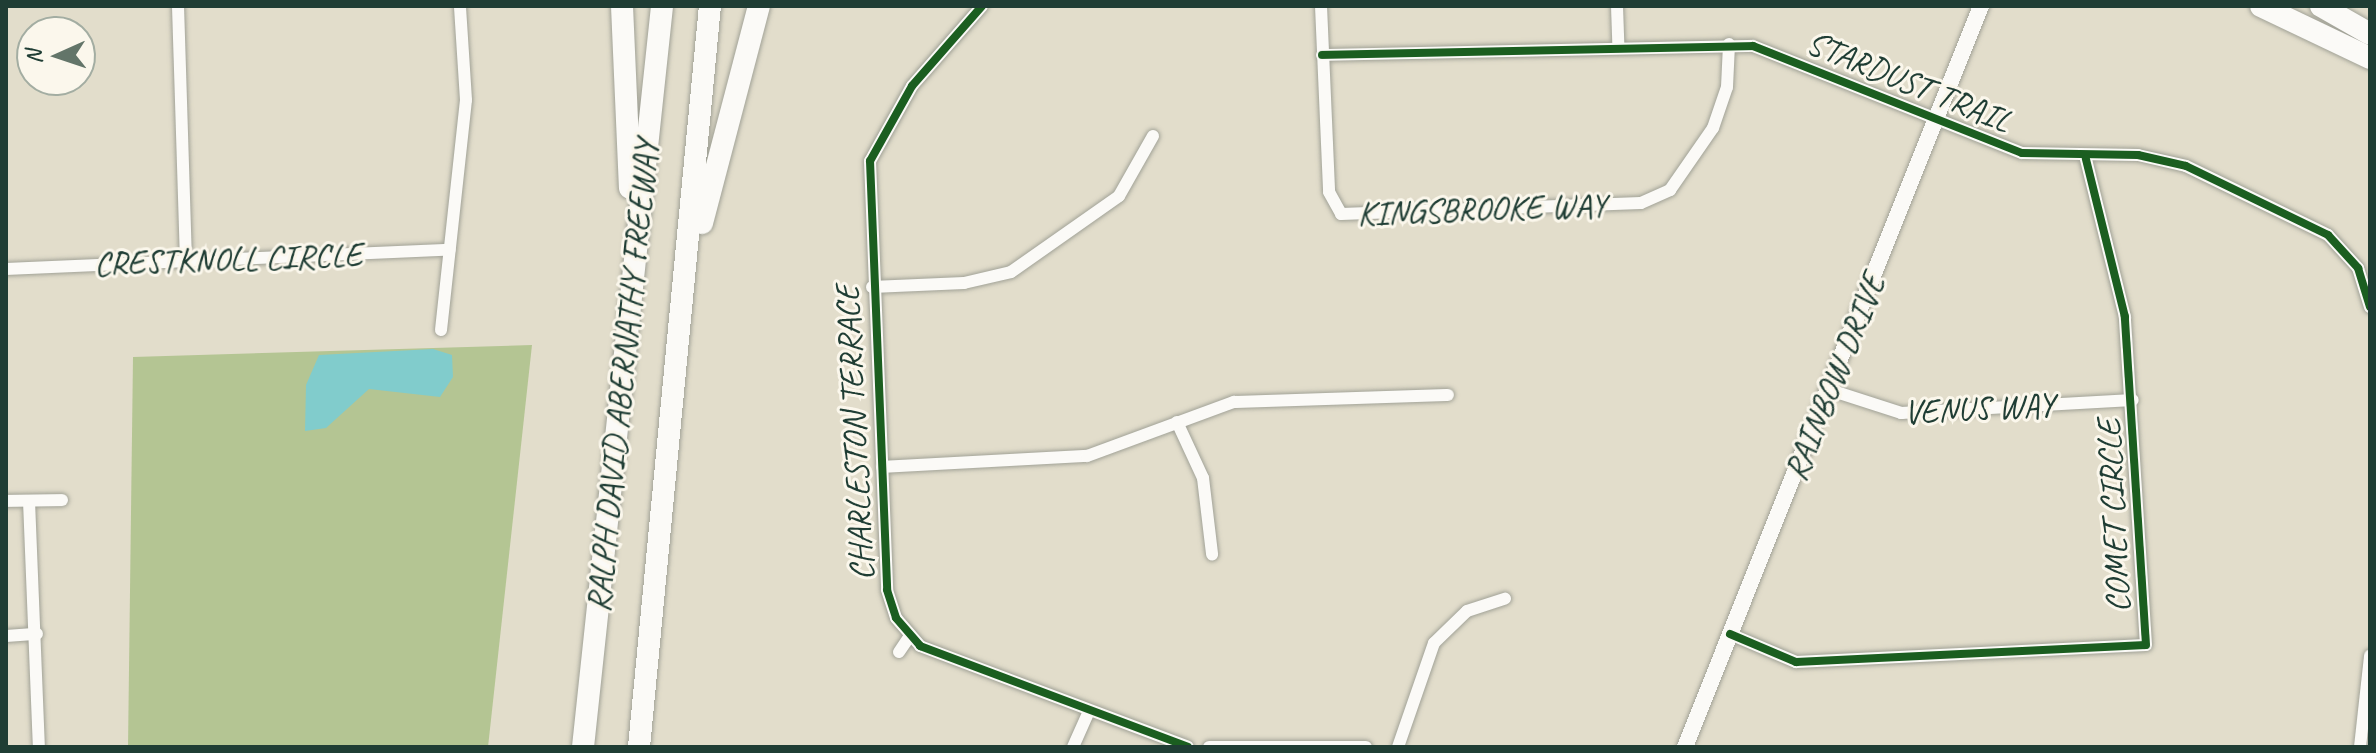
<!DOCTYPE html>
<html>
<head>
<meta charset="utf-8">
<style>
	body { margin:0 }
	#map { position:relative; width:2376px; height:753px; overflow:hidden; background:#e2ddcb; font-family:Caveat,sans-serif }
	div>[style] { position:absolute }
	.forest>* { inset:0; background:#b4c593 }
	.water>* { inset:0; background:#81cccc }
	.roads { filter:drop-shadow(0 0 2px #a1a297) drop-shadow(0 0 2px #a1a297) }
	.minor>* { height:12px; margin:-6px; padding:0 6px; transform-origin:6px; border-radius:6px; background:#fbfaf7 }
	.tertiary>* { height:16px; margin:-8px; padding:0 8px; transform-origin:8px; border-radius:8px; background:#fbfaf7 }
	.motorway>* { height:22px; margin:-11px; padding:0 11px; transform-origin:11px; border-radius:11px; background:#fbfaf7 }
	.cycleway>* { height:8px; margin:-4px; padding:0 4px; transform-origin:4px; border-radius:4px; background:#1b5e20 }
	span { translate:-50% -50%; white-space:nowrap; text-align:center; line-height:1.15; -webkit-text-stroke:6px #fbf7ec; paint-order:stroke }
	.street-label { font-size:34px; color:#1f3d34 }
	.frame { position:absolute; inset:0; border:8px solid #1f3d34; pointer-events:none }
	.north { position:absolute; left:16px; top:16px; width:80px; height:80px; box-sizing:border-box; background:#fbf7ec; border:2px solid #a3ada2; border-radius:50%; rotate:267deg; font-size:22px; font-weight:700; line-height:32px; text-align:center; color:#1f3d34 }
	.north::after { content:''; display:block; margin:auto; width:28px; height:36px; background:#637569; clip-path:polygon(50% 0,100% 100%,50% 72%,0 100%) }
</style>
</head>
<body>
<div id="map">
	<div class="forest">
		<div style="clip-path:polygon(532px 345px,488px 747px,128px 747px,133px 357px)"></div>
	</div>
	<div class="water">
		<div style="clip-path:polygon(433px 349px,452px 355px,453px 377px,440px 397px,369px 389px,326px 428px,305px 431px,306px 385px,319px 355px)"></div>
	</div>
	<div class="roads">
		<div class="minor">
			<div style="left:178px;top:6px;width:253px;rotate:88.2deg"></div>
			<div style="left:982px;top:6px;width:106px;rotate:131.2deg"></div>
			<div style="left:912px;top:86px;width:86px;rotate:119.2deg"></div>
			<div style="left:870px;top:161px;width:429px;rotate:87.7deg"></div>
			<div style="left:887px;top:590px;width:29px;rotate:72deg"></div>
			<div style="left:896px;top:618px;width:37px;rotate:49deg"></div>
			<div style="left:920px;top:646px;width:286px;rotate:20.6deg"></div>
			<div style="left:1321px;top:6px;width:186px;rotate:87.5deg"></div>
			<div style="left:1329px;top:192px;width:25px;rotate:61deg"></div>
			<div style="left:1341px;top:214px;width:300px;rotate:-2.1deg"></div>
			<div style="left:1641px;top:203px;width:32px;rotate:-24deg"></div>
			<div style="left:1670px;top:190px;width:75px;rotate:-55.3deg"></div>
			<div style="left:1713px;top:128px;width:43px;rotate:-71.1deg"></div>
			<div style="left:1727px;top:87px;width:43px;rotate:-87.3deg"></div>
			<div style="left:1617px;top:6px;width:38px;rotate:88deg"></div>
			<div style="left:1322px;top:55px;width:431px;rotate:-1.2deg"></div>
			<div style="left:1753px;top:46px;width:289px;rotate:21.7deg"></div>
			<div style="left:2022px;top:153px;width:116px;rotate:1deg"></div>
			<div style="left:2138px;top:155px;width:49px;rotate:12.9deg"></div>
			<div style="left:2186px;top:166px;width:158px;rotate:25.9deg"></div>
			<div style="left:2328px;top:235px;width:45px;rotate:47.7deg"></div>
			<div style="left:2358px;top:268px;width:41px;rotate:72.9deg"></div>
			<div style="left:6px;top:269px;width:444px;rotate:-2.5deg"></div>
			<div style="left:872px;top:287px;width:92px;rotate:-2.5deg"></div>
			<div style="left:964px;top:283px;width:48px;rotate:-13.2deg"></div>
			<div style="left:1011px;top:272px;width:132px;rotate:-35.1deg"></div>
			<div style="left:1119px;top:196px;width:69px;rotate:-60.5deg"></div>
			<div style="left:441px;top:330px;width:231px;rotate:-83.8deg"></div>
			<div style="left:466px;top:100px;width:94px;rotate:-93.7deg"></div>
			<div style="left:1830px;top:390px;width:75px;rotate:17.9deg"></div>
			<div style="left:1901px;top:413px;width:232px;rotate:-3.2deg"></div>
			<div style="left:1177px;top:422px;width:62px;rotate:65.1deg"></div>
			<div style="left:1203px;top:478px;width:77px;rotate:83.2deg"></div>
			<div style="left:882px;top:467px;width:205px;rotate:-3.1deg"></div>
			<div style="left:1087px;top:456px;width:157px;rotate:-20.2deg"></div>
			<div style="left:1234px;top:402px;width:214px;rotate:-1.9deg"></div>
			<div style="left:6px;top:501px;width:56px;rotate:-1deg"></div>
			<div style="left:29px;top:501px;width:246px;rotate:87.7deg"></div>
			<div style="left:1730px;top:634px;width:72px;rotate:23deg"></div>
			<div style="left:1796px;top:662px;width:350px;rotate:-2.8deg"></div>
			<div style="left:2146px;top:645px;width:329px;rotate:-93.7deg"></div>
			<div style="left:2125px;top:317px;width:163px;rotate:-103.9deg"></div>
			<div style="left:6px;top:636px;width:31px;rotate:-4deg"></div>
			<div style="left:899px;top:652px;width:18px;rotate:-56deg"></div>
			<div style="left:1073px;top:747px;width:36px;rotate:-66deg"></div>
			<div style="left:1209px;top:747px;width:157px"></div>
			<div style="left:1398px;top:747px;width:110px;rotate:-70.9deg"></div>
			<div style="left:1434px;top:643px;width:46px;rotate:-44.1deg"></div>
			<div style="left:1467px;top:611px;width:40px;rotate:-18deg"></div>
			<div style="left:2360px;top:747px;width:92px;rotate:-83.7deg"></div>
		</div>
		<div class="tertiary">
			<div style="left:1685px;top:747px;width:798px;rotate:-68.23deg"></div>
		</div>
		<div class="motorway">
			<div style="left:622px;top:6px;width:182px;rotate:87.5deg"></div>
			<div style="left:2261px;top:6px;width:121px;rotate:25.5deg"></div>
			<div style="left:2321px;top:6px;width:56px;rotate:29.7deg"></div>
			<div style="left:702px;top:223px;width:224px;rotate:-75.3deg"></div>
			<div style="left:583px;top:747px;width:745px;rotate:-83.91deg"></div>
			<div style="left:639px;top:747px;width:744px;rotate:-84.53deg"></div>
		</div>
	</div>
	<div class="cycleway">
		<div style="left:982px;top:6px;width:106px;rotate:131.2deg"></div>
		<div style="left:912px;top:86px;width:86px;rotate:119.2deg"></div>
		<div style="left:870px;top:161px;width:429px;rotate:87.7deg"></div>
		<div style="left:887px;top:590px;width:29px;rotate:72deg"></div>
		<div style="left:896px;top:618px;width:37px;rotate:49deg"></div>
		<div style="left:920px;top:646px;width:286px;rotate:20.6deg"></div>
		<div style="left:1322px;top:55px;width:431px;rotate:-1.2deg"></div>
		<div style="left:1753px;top:46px;width:289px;rotate:21.7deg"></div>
		<div style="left:2022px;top:153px;width:116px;rotate:1deg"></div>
		<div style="left:2138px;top:155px;width:49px;rotate:12.9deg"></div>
		<div style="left:2186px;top:166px;width:158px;rotate:25.9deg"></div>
		<div style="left:2328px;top:235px;width:45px;rotate:47.7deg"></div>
		<div style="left:2358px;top:268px;width:41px;rotate:72.9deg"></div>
		<div style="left:1730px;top:634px;width:72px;rotate:23deg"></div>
		<div style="left:1796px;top:662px;width:350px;rotate:-2.8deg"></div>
		<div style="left:2146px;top:645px;width:329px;rotate:-93.7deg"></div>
		<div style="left:2125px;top:317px;width:163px;rotate:-103.9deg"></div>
	</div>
	<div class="street-label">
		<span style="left:1909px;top:81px;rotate:22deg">STARDUST TRAIL</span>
		<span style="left:1482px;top:209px;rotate:-2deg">KINGSBROOKE WAY</span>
		<span style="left:228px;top:259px;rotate:-2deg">CRESTKNOLL CIRCLE</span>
		<span style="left:622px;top:376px;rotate:-84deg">RALPH DAVID ABERNATHY FREEWAY</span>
		<span style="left:1834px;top:377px;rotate:-68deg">RAINBOW DRIVE</span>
		<span style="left:1979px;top:408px;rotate:-3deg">VENUS WAY</span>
		<span style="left:854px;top:433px;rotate:-93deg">CHARLESTON TERRACE</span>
		<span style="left:2113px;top:516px;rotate:-93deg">COMET CIRCLE</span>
	</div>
	<div class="frame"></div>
	<div class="north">N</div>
</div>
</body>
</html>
